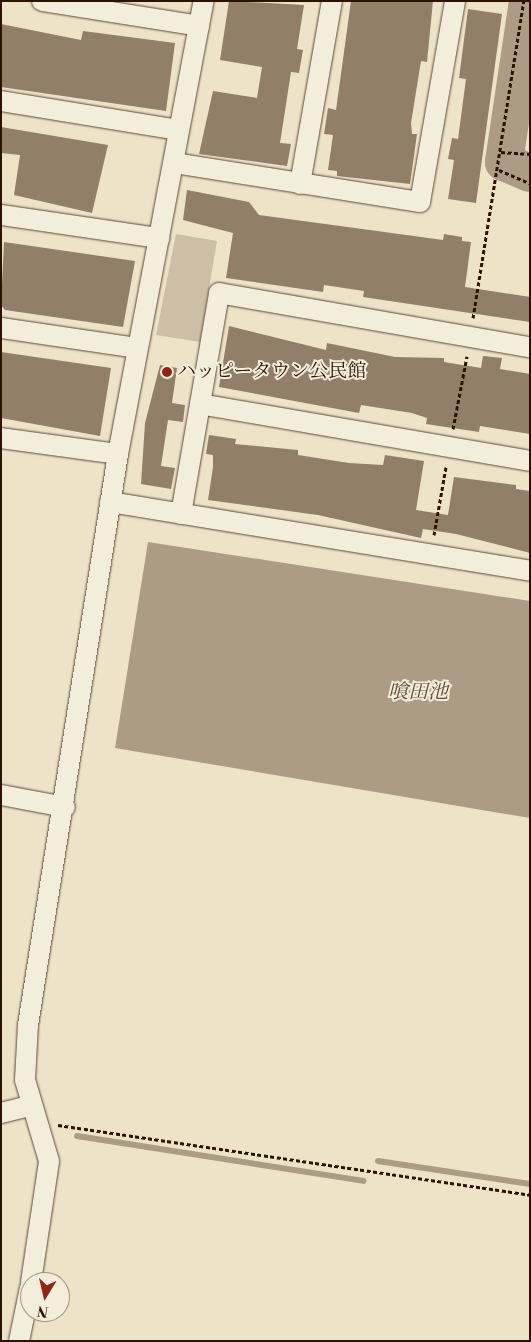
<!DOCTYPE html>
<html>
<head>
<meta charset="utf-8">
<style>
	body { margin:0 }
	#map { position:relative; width:531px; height:1342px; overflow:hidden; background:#ede3c7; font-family:"Libre Bodoni","Noto Serif JP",serif }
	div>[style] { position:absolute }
	.green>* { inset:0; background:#ccbfa6 }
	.water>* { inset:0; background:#ac9c85 }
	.stream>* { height:6px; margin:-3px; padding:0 3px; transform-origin:3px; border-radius:3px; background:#ac9c85 }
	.river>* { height:38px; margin:-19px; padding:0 19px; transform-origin:19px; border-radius:19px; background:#ac9c85 }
	.building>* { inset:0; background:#917f69 }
	.path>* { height:3px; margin-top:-1.5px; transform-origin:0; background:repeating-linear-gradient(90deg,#2d1204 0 4px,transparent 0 6.5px) }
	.roads { filter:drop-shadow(0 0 1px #5d4635) drop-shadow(0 0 1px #5d4635) }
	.minor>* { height:20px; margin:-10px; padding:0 10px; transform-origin:10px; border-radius:10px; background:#f3eddb }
	.dots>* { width:14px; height:14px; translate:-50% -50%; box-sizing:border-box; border:2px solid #f3eddb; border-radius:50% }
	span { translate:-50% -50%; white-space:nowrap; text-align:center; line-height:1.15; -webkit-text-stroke:4px #f3eddb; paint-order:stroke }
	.poi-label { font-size:19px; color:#2d1204 }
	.left { translate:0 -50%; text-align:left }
	.water-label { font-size:20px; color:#604938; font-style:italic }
	.frame { position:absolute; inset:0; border:2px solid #2d1204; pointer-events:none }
	.north { position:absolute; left:20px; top:1272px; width:50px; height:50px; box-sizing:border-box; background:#f3eddb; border:1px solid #a49585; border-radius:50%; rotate:189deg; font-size:14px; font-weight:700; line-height:20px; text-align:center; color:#2d1204 }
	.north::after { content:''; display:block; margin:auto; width:18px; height:22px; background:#8f2418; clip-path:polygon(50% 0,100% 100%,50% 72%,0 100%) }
</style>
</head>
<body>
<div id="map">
	<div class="green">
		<div style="clip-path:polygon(176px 234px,217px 241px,200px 342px,156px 335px)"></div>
	</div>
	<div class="water">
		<div style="clip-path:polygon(148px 542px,530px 601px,530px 818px,115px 748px)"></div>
	</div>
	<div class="stream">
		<div style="left:77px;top:1136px;width:290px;rotate:8.9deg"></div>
		<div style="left:378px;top:1161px;width:154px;rotate:8.6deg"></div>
	</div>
	<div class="river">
		<div style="left:528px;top:1px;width:163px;rotate:98.5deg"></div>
		<div style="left:504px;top:162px;width:28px;rotate:23deg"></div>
	</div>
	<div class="building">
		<div style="clip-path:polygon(229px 1px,304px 5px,297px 49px,303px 50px,299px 73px,291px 72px,280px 143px,291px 144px,287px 166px,199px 154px,213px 91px,257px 98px,262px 67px,220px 60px)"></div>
		<div style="clip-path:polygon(351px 1px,433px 1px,427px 62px,421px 61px,411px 123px,412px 134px,417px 134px,410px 184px,337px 176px,337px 171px,328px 170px,333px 135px,324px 134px,328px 108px,336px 110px)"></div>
		<div style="clip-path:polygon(468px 9px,502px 14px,476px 203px,448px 199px,454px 160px,448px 159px,452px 138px,458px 139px,466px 79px,459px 78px)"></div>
		<div style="clip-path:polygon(1px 24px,81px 40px,83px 31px,175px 43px,166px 111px,1px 87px)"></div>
		<div style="clip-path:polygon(1px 127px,108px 145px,92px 213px,14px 195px,20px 155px,1px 153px)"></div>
		<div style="clip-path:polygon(187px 190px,249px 202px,259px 215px,443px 240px,444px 234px,462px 237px,462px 241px,471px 242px,465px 287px,530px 297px,530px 322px,363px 297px,364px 291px,324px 285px,323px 292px,226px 278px,233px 233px,183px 220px)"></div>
		<div style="clip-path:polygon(4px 242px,135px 261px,123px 327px,5px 310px,1px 305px)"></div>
		<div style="clip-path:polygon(229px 326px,326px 350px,327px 343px,395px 357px,444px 358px,444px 362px,481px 368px,483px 356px,502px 358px,500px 369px,530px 374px,530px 434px,480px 426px,479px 432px,426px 424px,427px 418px,412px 413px,361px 405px,359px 413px,219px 387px)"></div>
		<div style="clip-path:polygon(1px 352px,111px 368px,100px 436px,1px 418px)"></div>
		<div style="clip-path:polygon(160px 365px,177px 368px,172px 403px,185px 405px,183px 422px,168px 420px,161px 466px,175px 468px,171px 489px,141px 484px,145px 423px)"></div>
		<div style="clip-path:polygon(209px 435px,236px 439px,235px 444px,298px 450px,298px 455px,349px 463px,383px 465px,385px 455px,424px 461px,416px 510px,448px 515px,454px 477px,516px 485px,516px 489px,530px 491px,530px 553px,456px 534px,423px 529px,421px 538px,318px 515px,208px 500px,213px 467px,213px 455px,206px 454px)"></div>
	</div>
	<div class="path">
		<div style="left:501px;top:152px;width:29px;rotate:4deg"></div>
		<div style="left:499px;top:170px;width:34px;rotate:23deg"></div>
		<div style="left:473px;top:318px;width:321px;rotate:-80.9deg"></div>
		<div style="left:453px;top:429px;width:74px;rotate:-79.1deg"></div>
		<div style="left:434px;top:535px;width:69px;rotate:-80deg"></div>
		<div style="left:58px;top:1125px;width:477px;rotate:8.4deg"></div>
	</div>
	<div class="roads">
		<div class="minor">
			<div style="left:42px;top:1px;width:159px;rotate:9deg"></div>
			<div style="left:1px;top:101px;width:180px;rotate:9.3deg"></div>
			<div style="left:174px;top:163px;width:249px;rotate:9deg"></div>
			<div style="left:420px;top:202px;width:204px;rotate:-80.1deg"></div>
			<div style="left:300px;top:184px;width:186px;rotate:-80.1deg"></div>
			<div style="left:1px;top:215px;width:160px;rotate:8.3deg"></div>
			<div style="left:1px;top:328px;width:137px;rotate:8.4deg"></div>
			<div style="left:200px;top:404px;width:335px;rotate:9.8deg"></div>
			<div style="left:1px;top:438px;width:118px;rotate:7.8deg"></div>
			<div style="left:110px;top:502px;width:426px;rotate:9.3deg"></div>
			<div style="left:181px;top:514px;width:224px;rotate:-80.2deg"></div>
			<div style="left:219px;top:293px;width:316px;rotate:9.9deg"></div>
			<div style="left:1px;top:795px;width:65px;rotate:10.6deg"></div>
			<div style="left:1px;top:1113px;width:30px;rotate:-14deg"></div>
			<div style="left:31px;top:1282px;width:122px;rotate:-81.5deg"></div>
			<div style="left:49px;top:1161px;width:84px;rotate:-106.5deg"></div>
			<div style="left:25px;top:1080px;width:55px;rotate:-86.9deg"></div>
			<div style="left:28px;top:1025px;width:578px;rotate:-81.04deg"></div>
			<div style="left:118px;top:454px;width:461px;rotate:-79.3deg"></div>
			<div style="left:19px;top:1341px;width:54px;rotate:-78.3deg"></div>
		</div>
	</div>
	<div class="dots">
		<div style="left:167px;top:372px;background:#8f2418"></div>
	</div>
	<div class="poi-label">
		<span class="left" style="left:177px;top:372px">ハッピータウン公民館</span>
	</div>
	<div class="water-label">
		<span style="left:418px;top:692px">喰田池</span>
	</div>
	<div class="frame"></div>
	<div class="north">N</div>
</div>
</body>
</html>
